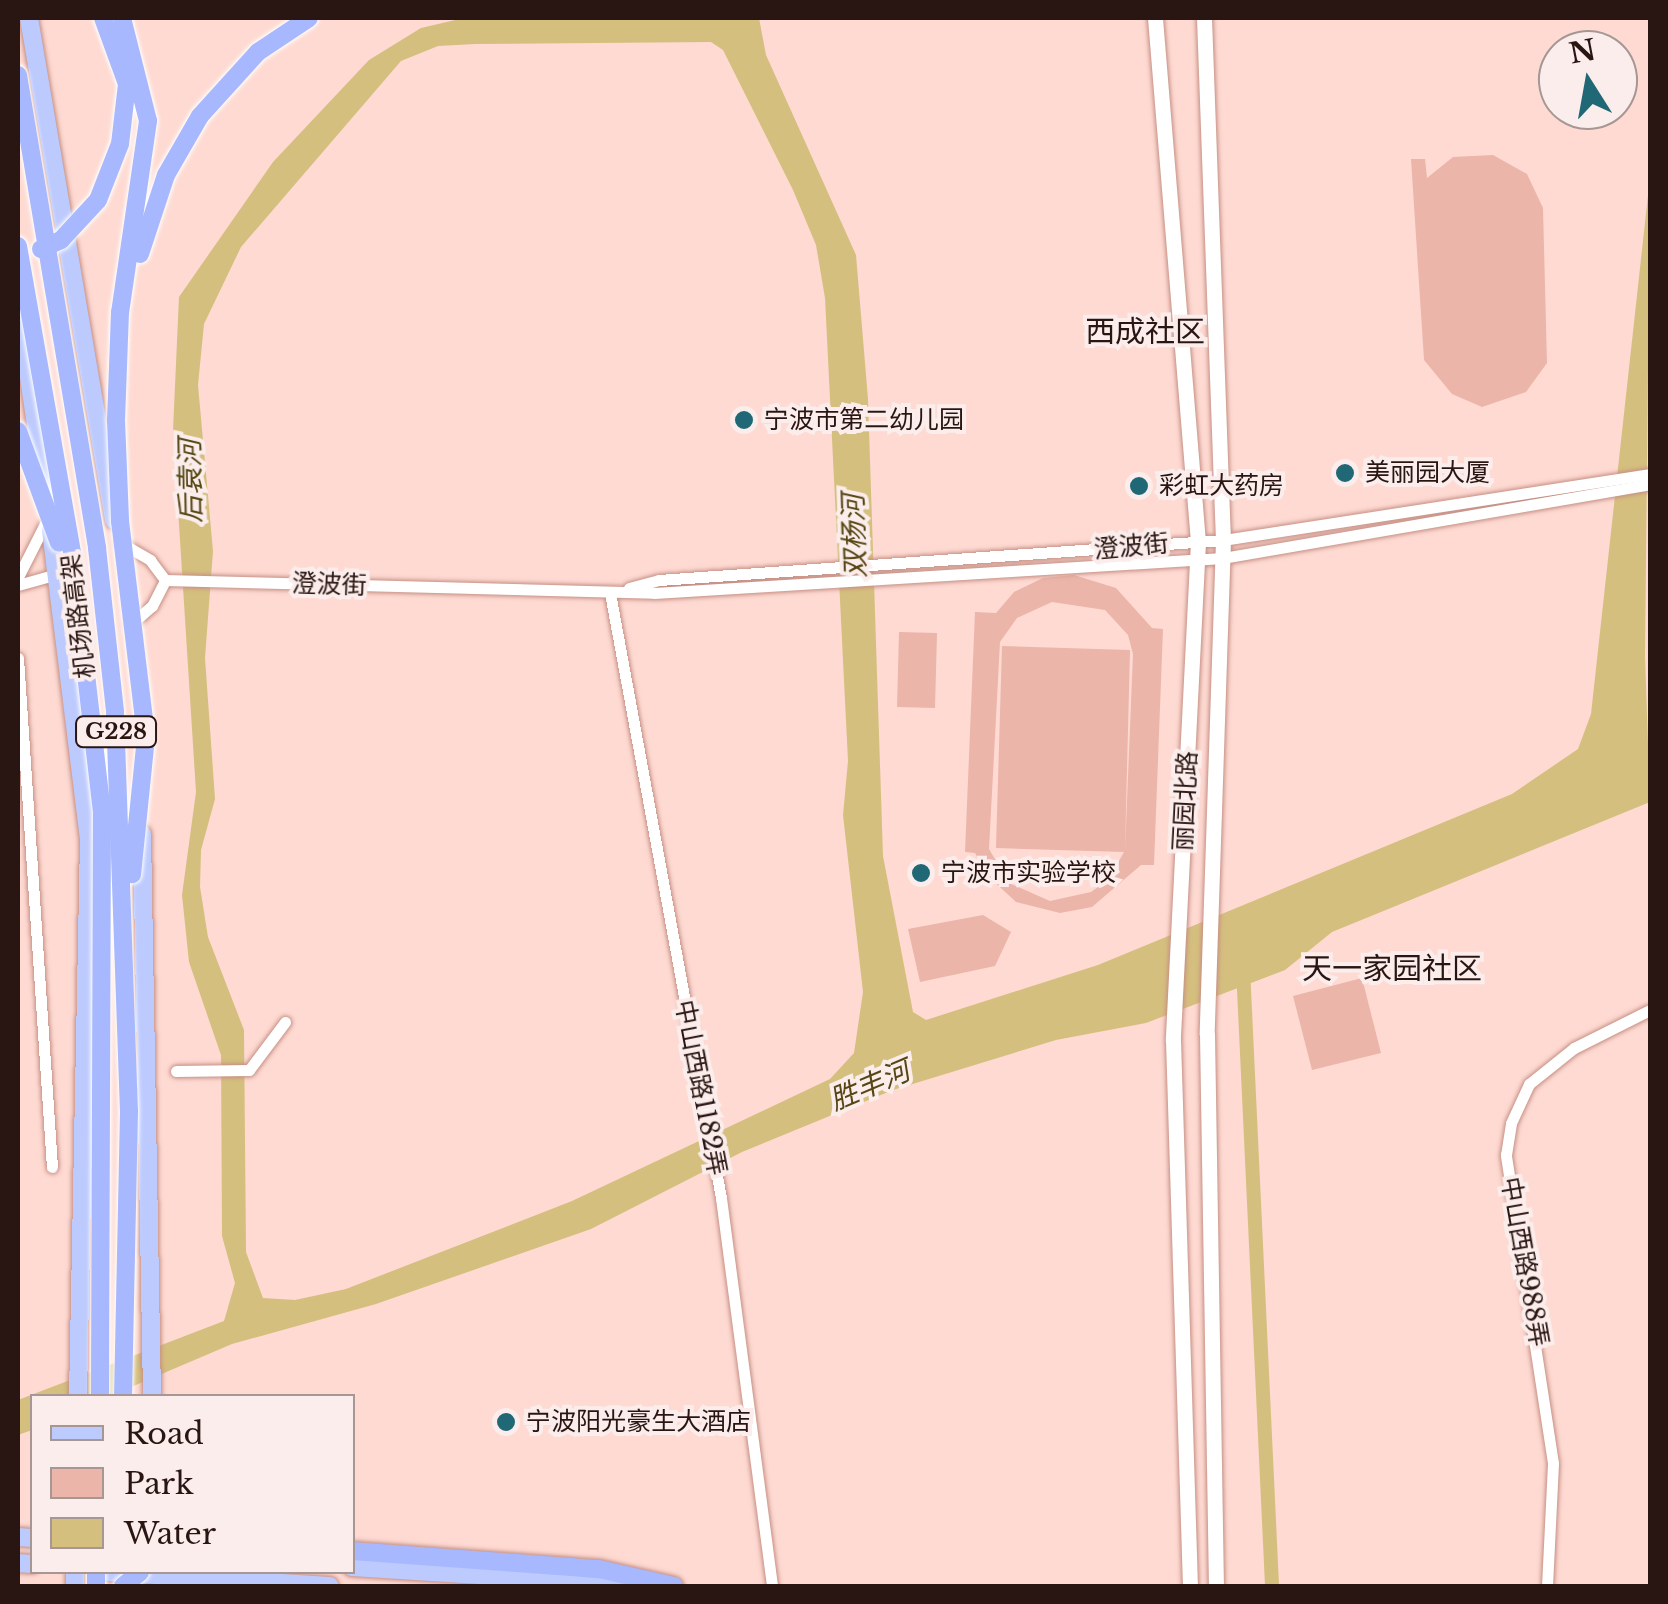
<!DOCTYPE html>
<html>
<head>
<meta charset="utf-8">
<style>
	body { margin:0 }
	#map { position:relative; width:1668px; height:1604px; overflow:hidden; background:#fedad2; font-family:"Libre Baskerville","Noto Sans SC",serif }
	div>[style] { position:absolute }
	.green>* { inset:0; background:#ecb5a9 }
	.water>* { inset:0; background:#d5bf7e }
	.canal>* { height:14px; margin:-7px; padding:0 7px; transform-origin:7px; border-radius:7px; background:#d5bf7e }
	.roads { filter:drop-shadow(0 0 2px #c68f84) drop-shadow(0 0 2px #c68f84) }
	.minor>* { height:11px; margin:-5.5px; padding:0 5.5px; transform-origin:5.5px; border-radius:5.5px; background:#fff }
	.secondary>* { height:15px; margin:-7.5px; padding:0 7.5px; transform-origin:7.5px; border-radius:7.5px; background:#fff }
	.primary>* { height:18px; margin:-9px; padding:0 9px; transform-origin:9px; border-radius:9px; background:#bdcafe }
	.trunk>* { height:18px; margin:-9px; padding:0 9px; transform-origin:9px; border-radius:9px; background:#a7b8fe }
	.bridges { filter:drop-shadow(0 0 2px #fff) drop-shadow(0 0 2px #fff) }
	.trunk-bridge>* { height:18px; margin:-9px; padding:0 9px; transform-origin:9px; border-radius:9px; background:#a7b8fe }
	.dots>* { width:28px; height:28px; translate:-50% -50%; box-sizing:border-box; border:5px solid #faedeb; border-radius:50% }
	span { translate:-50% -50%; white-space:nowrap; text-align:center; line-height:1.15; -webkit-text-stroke:8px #faedeb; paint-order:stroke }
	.shield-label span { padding:2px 8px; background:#faedeb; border:2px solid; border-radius:8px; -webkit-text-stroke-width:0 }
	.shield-label { font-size:22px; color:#291511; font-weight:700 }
	.poi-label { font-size:25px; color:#291511 }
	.left { translate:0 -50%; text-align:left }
	.street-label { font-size:25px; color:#291511 }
	.water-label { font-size:28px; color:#554613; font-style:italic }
	.quarter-label { font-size:30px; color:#291511 }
	.frame { position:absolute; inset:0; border:20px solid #291511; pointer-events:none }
	.legend { position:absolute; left:30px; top:1394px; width:325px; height:180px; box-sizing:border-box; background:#faedeb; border:2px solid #a69794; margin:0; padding:12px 18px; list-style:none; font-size:30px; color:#291511 }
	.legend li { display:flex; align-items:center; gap:20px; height:50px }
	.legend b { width:50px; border:2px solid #a69794 }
	.north { position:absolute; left:1538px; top:30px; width:100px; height:100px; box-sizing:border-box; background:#faedeb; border:2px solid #a69794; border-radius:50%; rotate:349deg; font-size:28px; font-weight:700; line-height:40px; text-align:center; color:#291511 }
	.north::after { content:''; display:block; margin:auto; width:35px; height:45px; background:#206875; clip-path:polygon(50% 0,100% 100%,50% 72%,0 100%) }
</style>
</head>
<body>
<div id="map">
	<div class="green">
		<div style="clip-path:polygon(1493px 155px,1527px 174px,1543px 208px,1547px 363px,1526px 392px,1482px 407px,1452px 394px,1424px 360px,1411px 159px,1425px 159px,1427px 178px,1453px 157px)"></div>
		<div style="clip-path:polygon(evenodd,1074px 575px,1116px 588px,1152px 628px,1163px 629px,1154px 865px,1141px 865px,1092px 907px,1060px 913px,1016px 902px,988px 876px,975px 853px,965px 852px,975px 612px,996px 613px,1014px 592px,1043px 578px,1074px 575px,1052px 602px,1105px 610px,1128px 635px,1133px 654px,1125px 850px,1130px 650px,1002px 646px,996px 848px,1124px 852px,1108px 880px,1091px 892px,1050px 901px,1009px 883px,989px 849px,1000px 642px,1017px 618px,1052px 602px)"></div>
		<div style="clip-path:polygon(899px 632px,937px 633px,935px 708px,897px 707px)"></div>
		<div style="clip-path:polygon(983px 915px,1011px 932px,995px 966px,920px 982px,908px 929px)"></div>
		<div style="clip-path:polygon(1362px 978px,1381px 1053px,1312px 1070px,1293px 996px)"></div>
	</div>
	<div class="water">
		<div style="clip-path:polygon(evenodd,464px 18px,759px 18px,766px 55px,856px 255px,868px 399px,883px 856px,913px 1012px,926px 1020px,1098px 965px,1512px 794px,1578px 749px,1591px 714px,1650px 177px,1645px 656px,1650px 802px,1332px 932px,1285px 970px,1146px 1023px,1056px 1040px,893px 1090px,742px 1152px,591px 1229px,376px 1304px,232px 1344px,110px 1396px,32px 1396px,32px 1430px,18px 1435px,18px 1400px,224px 1321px,235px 1283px,222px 1236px,221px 1055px,189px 962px,182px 895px,196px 792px,173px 430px,179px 297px,273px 162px,369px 60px,421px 28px,464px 18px,711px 42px,723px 50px,793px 190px,816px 245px,825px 298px,848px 761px,843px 815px,863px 992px,854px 1053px,830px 1079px,572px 1201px,346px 1289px,295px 1300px,263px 1298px,246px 1252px,244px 1030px,208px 937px,200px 887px,201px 850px,215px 799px,205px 658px,213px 551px,198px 385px,204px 324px,241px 247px,401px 61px,438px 46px,475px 44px,711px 42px)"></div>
	</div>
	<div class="canal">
		<div style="left:1243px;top:968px;width:619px;rotate:87.31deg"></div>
	</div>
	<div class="roads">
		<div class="minor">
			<div style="left:121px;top:543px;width:34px;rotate:30deg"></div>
			<div style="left:150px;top:560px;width:25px;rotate:53deg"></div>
			<div style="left:165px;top:580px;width:489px;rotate:1.5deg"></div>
			<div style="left:654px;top:593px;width:570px;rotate:-3.52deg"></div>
			<div style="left:1223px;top:558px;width:433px;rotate:-9.8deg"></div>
			<div style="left:18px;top:577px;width:68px;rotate:-63.1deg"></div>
			<div style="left:18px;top:585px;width:41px;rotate:-15.8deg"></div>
			<div style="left:629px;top:588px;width:31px;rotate:-15deg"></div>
			<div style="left:659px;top:580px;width:565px;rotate:-4.06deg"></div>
			<div style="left:1223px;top:540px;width:432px;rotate:-8.8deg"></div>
			<div style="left:610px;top:593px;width:615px;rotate:79.6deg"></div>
			<div style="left:721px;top:1198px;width:391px;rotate:82.5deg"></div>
			<div style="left:131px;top:624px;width:28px;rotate:-41deg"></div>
			<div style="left:152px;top:606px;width:29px;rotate:-63deg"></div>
			<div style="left:18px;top:658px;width:510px;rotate:86.18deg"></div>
			<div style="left:176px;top:1071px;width:73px;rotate:-0.8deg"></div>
			<div style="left:249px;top:1070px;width:60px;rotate:-53.1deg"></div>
			<div style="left:1547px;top:1586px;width:123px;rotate:-87.2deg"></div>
			<div style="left:1553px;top:1463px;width:312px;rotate:-98.7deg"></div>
			<div style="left:1506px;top:1155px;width:32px;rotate:-81deg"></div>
			<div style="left:1511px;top:1123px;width:43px;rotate:-65.2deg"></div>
			<div style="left:1529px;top:1084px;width:58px;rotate:-38.7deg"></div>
			<div style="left:1574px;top:1048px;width:85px;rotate:-26.6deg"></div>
		</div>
		<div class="secondary">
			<div style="left:1155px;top:18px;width:526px;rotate:85.31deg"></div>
			<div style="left:1198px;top:542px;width:499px;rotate:92.9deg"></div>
			<div style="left:1173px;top:1040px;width:546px;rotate:88.22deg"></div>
			<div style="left:1204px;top:18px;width:522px;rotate:87.92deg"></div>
			<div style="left:1223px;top:540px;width:494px;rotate:91.9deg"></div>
			<div style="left:1207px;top:1034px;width:552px;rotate:89.07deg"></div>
		</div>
		<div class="primary">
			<div style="left:29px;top:18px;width:509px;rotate:80.39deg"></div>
			<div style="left:18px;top:302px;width:194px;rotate:81.7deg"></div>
			<div style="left:51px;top:530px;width:311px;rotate:83deg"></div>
			<div style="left:89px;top:839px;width:557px;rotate:91.13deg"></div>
			<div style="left:142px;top:834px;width:562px;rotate:88.98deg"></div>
			<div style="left:18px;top:1537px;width:14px;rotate:4deg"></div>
			<div style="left:18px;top:1563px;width:14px;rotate:4deg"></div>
			<div style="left:352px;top:1567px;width:299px;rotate:3.6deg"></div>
			<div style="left:108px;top:1572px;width:222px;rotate:3.6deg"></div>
			<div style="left:75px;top:1586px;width:14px;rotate:-90deg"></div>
		</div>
		<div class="trunk">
			<div style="left:352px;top:1551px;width:248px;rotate:4.2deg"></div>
			<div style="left:599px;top:1569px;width:77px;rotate:12.8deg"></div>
		</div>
	</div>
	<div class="bridges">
		<div class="trunk-bridge">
			<div style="left:122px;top:18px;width:106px;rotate:75.8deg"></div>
			<div style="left:148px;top:121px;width:193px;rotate:98.3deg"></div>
			<div style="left:120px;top:312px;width:108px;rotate:92.1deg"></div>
			<div style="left:116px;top:420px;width:101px;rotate:87.7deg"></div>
			<div style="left:120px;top:521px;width:218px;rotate:83.1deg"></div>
			<div style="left:146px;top:737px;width:138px;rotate:95.8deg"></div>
			<div style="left:18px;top:75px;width:480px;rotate:80.5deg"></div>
			<div style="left:97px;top:548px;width:165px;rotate:83.7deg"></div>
			<div style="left:115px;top:712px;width:399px;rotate:88deg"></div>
			<div style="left:129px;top:1111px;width:285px;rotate:91.2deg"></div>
			<div style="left:18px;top:246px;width:312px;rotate:80deg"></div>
			<div style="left:72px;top:553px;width:260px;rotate:83.4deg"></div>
			<div style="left:102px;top:811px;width:585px;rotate:90.2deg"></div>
			<div style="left:41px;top:249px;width:22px;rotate:-24deg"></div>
			<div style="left:61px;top:240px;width:54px;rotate:-47.2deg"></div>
			<div style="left:98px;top:200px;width:60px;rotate:-68.6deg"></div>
			<div style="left:120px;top:144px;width:60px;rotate:-83.3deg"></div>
			<div style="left:127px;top:84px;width:70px;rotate:-110deg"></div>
			<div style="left:140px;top:254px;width:83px;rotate:-71.8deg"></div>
			<div style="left:166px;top:175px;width:68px;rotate:-60deg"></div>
			<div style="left:200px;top:116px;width:86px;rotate:-47.8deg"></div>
			<div style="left:258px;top:52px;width:61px;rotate:-33.7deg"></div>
			<div style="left:18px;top:431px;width:119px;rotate:69.9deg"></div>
			<div style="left:96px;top:1586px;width:14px;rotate:-90deg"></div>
			<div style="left:123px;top:1586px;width:22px;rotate:-39deg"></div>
		</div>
	</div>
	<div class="dots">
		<div style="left:744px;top:420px;background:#206875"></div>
		<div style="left:1345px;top:473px;background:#206875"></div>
		<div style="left:1139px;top:486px;background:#206875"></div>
		<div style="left:921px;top:873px;background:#206875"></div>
		<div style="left:506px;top:1422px;background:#206875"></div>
	</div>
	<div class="shield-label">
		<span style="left:116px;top:732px">G228</span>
	</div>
	<div class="poi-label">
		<span class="left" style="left:764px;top:420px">宁波市第二幼儿园</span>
		<span class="left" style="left:1365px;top:473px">美丽园大厦</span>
		<span class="left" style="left:1159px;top:486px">彩虹大药房</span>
		<span class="left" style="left:941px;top:873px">宁波市实验学校</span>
		<span class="left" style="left:526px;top:1422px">宁波阳光豪生大酒店</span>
	</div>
	<div class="street-label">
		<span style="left:1131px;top:547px;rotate:-5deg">澄波街</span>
		<span style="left:329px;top:585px;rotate:2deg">澄波街</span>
		<span style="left:79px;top:616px;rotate:-97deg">机场路高架</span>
		<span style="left:1186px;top:801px;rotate:-87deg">丽园北路</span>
		<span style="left:700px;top:1088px;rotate:79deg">中山西路1182弄</span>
		<span style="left:1524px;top:1262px;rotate:80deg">中山西路988弄</span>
	</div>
	<div class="water-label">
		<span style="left:191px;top:481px;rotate:-91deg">后袁河</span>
		<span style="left:855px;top:536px;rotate:-92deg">双杨河</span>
		<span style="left:870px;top:1086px;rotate:-23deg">胜丰河</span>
	</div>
	<div class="quarter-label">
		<span style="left:1145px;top:332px">西成社区</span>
		<span style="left:1392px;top:969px">天一家园社区</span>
	</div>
	<div class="frame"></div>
	<ul class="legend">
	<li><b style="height:12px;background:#bdcafe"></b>Road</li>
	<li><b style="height:28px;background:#ecb5a9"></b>Park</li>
	<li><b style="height:28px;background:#d5bf7e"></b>Water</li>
	</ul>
	<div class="north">N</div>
</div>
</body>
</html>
